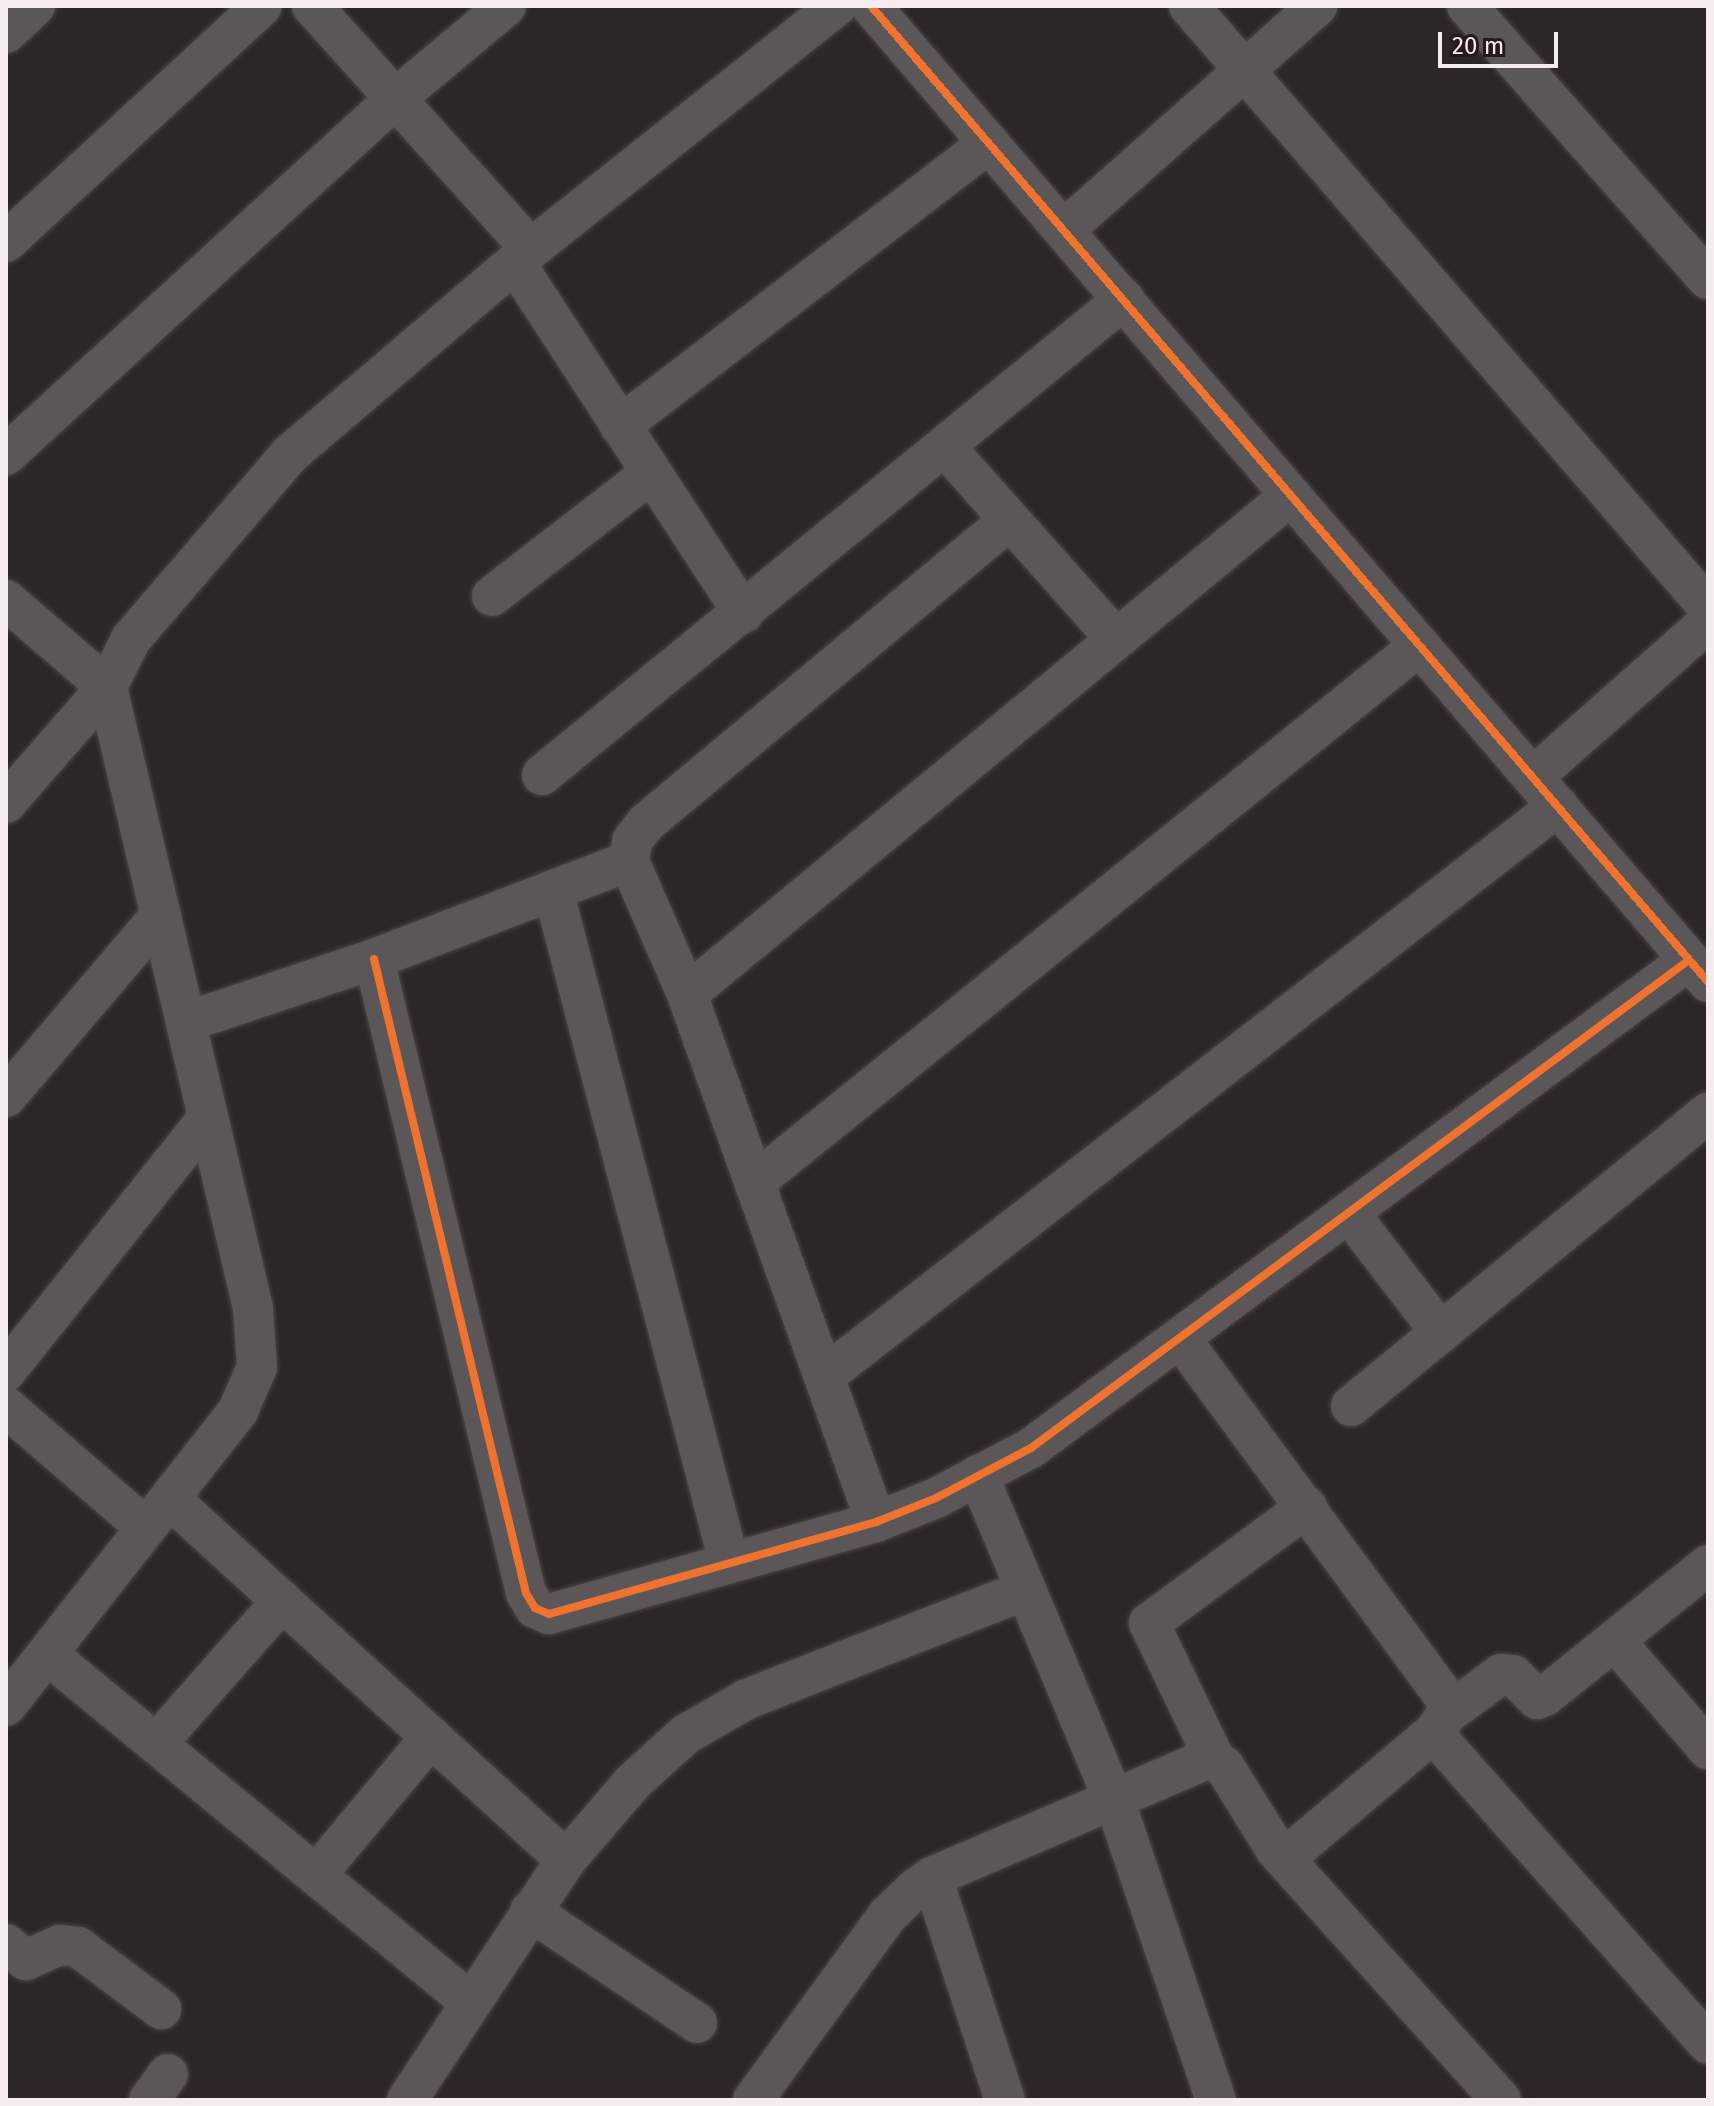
<!DOCTYPE html>
<html>
<head>
<meta charset="utf-8">
<style>
	body { margin:0 }
	#map { position:relative; width:1714px; height:2106px; overflow:hidden; background:#2c2627; font-family:"Fira Sans",sans-serif }
	div>[style] { position:absolute }
	.roads { filter:drop-shadow(0 0 2px #4a4344) drop-shadow(0 0 2px #4a4344) }
	.minor>* { height:40px; margin:-20px; padding:0 20px; transform-origin:20px; border-radius:20px; background:#5b5657 }
	.cycleway>* { height:8px; margin:-4px; padding:0 4px; transform-origin:4px; border-radius:4px; background:#ef722f }
	span { translate:-50% -50%; white-space:nowrap; text-align:center; line-height:1.15; -webkit-text-stroke:6px #26181b; paint-order:stroke }
	.frame { position:absolute; inset:0; border:8px solid #f6ebed; pointer-events:none }
	.scale { position:absolute; left:1438px; top:32px; width:120px; height:36px; box-sizing:border-box; border:4px solid #f6ebed; border-top:0; padding-left:10px; font-size:24px; line-height:28px; white-space:nowrap; color:#f6ebed; -webkit-text-stroke:6px #26181b; paint-order:stroke }
</style>
</head>
<body>
<div id="map">
	<div class="roads">
		<div class="minor">
			<div style="left:312px;top:6px;width:327px;rotate:48deg"></div>
			<div style="left:871px;top:6px;width:1286px;rotate:49.38deg"></div>
			<div style="left:1189px;top:6px;width:794px;rotate:49.19deg"></div>
			<div style="left:1467px;top:6px;width:364px;rotate:48.6deg"></div>
			<div style="left:6px;top:33px;width:40px;rotate:-43deg"></div>
			<div style="left:1065px;top:229px;width:337px;rotate:-41.5deg"></div>
			<div style="left:6px;top:242px;width:348px;rotate:-42.7deg"></div>
			<div style="left:515px;top:263px;width:418px;rotate:56.9deg"></div>
			<div style="left:620px;top:426px;width:465px;rotate:-37.5deg"></div>
			<div style="left:945px;top:447px;width:257px;rotate:48.3deg"></div>
			<div style="left:6px;top:455px;width:529px;rotate:-42.47deg"></div>
			<div style="left:396px;top:98px;width:143px;rotate:-39.9deg"></div>
			<div style="left:492px;top:596px;width:201px;rotate:-37.7deg"></div>
			<div style="left:6px;top:600px;width:133px;rotate:40.7deg"></div>
			<div style="left:107px;top:687px;width:638px;rotate:76.77deg"></div>
			<div style="left:253px;top:1308px;width:59px;rotate:86.1deg"></div>
			<div style="left:257px;top:1367px;width:48px;rotate:113.4deg"></div>
			<div style="left:238px;top:1411px;width:375px;rotate:128.2deg"></div>
			<div style="left:542px;top:775px;width:752px;rotate:-39.28deg"></div>
			<div style="left:1533px;top:777px;width:234px;rotate:-41.5deg"></div>
			<div style="left:6px;top:803px;width:154px;rotate:-49deg"></div>
			<div style="left:107px;top:687px;width:54px;rotate:-63.4deg"></div>
			<div style="left:131px;top:639px;width:244px;rotate:-49.3deg"></div>
			<div style="left:290px;top:454px;width:316px;rotate:-40.4deg"></div>
			<div style="left:531px;top:249px;width:391px;rotate:-38.5deg"></div>
			<div style="left:553px;top:890px;width:695px;rotate:75.32deg"></div>
			<div style="left:374px;top:959px;width:652px;rotate:76.52deg"></div>
			<div style="left:526px;top:1593px;width:17px;rotate:59deg"></div>
			<div style="left:535px;top:1608px;width:15px;rotate:23deg"></div>
			<div style="left:549px;top:1614px;width:340px;rotate:-15.7deg"></div>
			<div style="left:876px;top:1522px;width:65px;rotate:-21.8deg"></div>
			<div style="left:936px;top:1498px;width:107px;rotate:-27.8deg"></div>
			<div style="left:1031px;top:1448px;width:819px;rotate:-36.56deg"></div>
			<div style="left:687px;top:994px;width:783px;rotate:-39.56deg"></div>
			<div style="left:186px;top:1022px;width:198px;rotate:-18.5deg"></div>
			<div style="left:374px;top:959px;width:273px;rotate:-21deg"></div>
			<div style="left:6px;top:1097px;width:239px;rotate:-49.6deg"></div>
			<div style="left:756px;top:1181px;width:853px;rotate:-38.91deg"></div>
			<div style="left:1349px;top:1213px;width:151px;rotate:52.5deg"></div>
			<div style="left:1180px;top:1338px;width:451px;rotate:53.6deg"></div>
			<div style="left:1448px;top:1701px;width:13px;rotate:94deg"></div>
			<div style="left:1447px;top:1714px;width:24px;rotate:126deg"></div>
			<div style="left:1433px;top:1733px;width:195px;rotate:139.8deg"></div>
			<div style="left:6px;top:1371px;width:324px;rotate:-51.4deg"></div>
			<div style="left:827px;top:1374px;width:926px;rotate:-37.85deg"></div>
			<div style="left:1351px;top:1406px;width:462px;rotate:-39.4deg"></div>
			<div style="left:6px;top:1407px;width:185px;rotate:40.8deg"></div>
			<div style="left:978px;top:1475px;width:355px;rotate:67.3deg"></div>
			<div style="left:1115px;top:1802px;width:315px;rotate:71.3deg"></div>
			<div style="left:170px;top:1499px;width:536px;rotate:42.35deg"></div>
			<div style="left:876px;top:1522px;width:561px;rotate:-109.7deg"></div>
			<div style="left:687px;top:994px;width:145px;rotate:-113.6deg"></div>
			<div style="left:629px;top:861px;width:20px;rotate:-81deg"></div>
			<div style="left:632px;top:841px;width:24px;rotate:-52deg"></div>
			<div style="left:647px;top:822px;width:471px;rotate:-39.8deg"></div>
			<div style="left:1615px;top:1641px;width:143px;rotate:49.3deg"></div>
			<div style="left:47px;top:1654px;width:546px;rotate:39.43deg"></div>
			<div style="left:1447px;top:1714px;width:67px;rotate:-36.5deg"></div>
			<div style="left:1501px;top:1674px;width:12px;rotate:5deg"></div>
			<div style="left:1513px;top:1675px;width:34px;rotate:45deg"></div>
			<div style="left:1537px;top:1699px;width:9px;rotate:-21deg"></div>
			<div style="left:1545px;top:1696px;width:209px;rotate:-38.8deg"></div>
			<div style="left:1433px;top:1733px;width:415px;rotate:48.5deg"></div>
			<div style="left:156px;top:1744px;width:191px;rotate:-48.6deg"></div>
			<div style="left:1215px;top:1760px;width:152px;rotate:-115.7deg"></div>
			<div style="left:1149px;top:1623px;width:196px;rotate:-36.3deg"></div>
			<div style="left:316px;top:1875px;width:180px;rotate:-50.2deg"></div>
			<div style="left:932px;top:1877px;width:235px;rotate:71.9deg"></div>
			<div style="left:530px;top:1911px;width:201px;rotate:33.8deg"></div>
			<div style="left:6px;top:1944px;width:26px;rotate:39deg"></div>
			<div style="left:26px;top:1960px;width:37px;rotate:-24deg"></div>
			<div style="left:60px;top:1945px;width:18px;rotate:6deg"></div>
			<div style="left:78px;top:1947px;width:104px;rotate:36.8deg"></div>
			<div style="left:149px;top:2100px;width:32px;rotate:-54deg"></div>
			<div style="left:407px;top:2100px;width:288px;rotate:-56.5deg"></div>
			<div style="left:566px;top:1860px;width:103px;rotate:-49.3deg"></div>
			<div style="left:633px;top:1782px;width:72px;rotate:-42.2deg"></div>
			<div style="left:686px;top:1734px;width:70px;rotate:-29.8deg"></div>
			<div style="left:747px;top:1699px;width:299px;rotate:-21.4deg"></div>
			<div style="left:753px;top:2100px;width:228px;rotate:-53.9deg"></div>
			<div style="left:887px;top:1916px;width:39px;rotate:-44deg"></div>
			<div style="left:915px;top:1889px;width:21px;rotate:-35deg"></div>
			<div style="left:932px;top:1877px;width:299px;rotate:-23.2deg"></div>
			<div style="left:1207px;top:1759px;width:18px;rotate:22deg"></div>
			<div style="left:1224px;top:1766px;width:99px;rotate:58.2deg"></div>
			<div style="left:1276px;top:1850px;width:336px;rotate:48deg"></div>
		</div>
	</div>
	<div class="cycleway">
		<div style="left:871px;top:6px;width:1286px;rotate:49.38deg"></div>
		<div style="left:374px;top:959px;width:652px;rotate:76.52deg"></div>
		<div style="left:526px;top:1593px;width:17px;rotate:59deg"></div>
		<div style="left:535px;top:1608px;width:15px;rotate:23deg"></div>
		<div style="left:549px;top:1614px;width:340px;rotate:-15.7deg"></div>
		<div style="left:876px;top:1522px;width:65px;rotate:-21.8deg"></div>
		<div style="left:936px;top:1498px;width:107px;rotate:-27.8deg"></div>
		<div style="left:1031px;top:1448px;width:819px;rotate:-36.56deg"></div>
	</div>
	<div class="frame"></div>
	<div class="scale">20 m</div>
</div>
</body>
</html>
